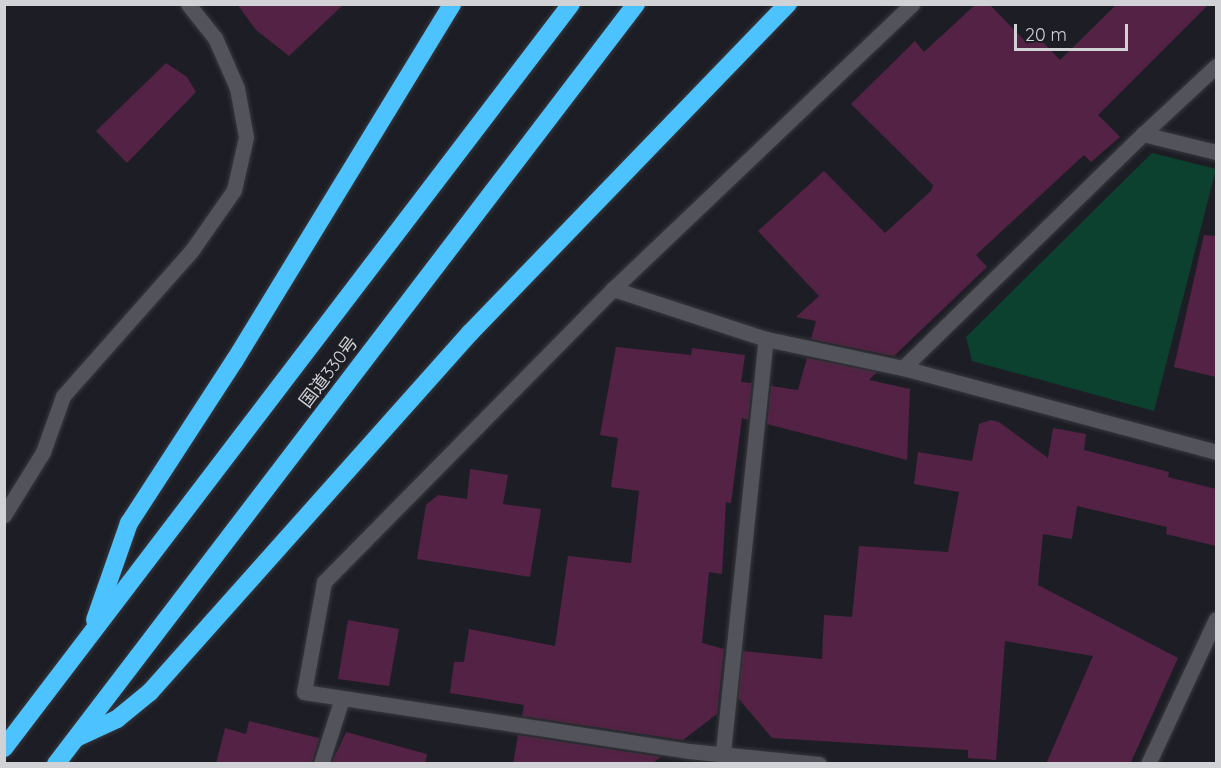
<!DOCTYPE html>
<html>
<head>
<meta charset="utf-8">
<style>
	body { margin:0 }
	#map { position:relative; width:1221px; height:768px; overflow:hidden; background:#1d1e25; font-family:Quicksand,"Noto Sans JP",sans-serif }
	div>[style] { position:absolute }
	.green>* { inset:0; background:#0b412e }
	.building>* { inset:0; background:#542244 }
	.roads { filter:drop-shadow(0 0 2px #38383e) drop-shadow(0 0 2px #38383e) }
	.minor>* { height:15px; margin:-7.5px; padding:0 7.5px; transform-origin:7.5px; border-radius:7.5px; background:#52535b }
	.highway>* { height:18px; margin:-9px; padding:0 9px; transform-origin:9px; border-radius:9px; background:#4cc2ff }
	span { translate:-50% -50%; white-space:nowrap; text-align:center; line-height:1.15; -webkit-text-stroke:6px #1d1e25; paint-order:stroke }
	.street-label { font-size:18px; color:#d1d2d6 }
	.frame { position:absolute; inset:0; border:6px solid #d1d2d6; pointer-events:none }
	.scale { position:absolute; left:1014px; top:24px; width:114px; height:27px; box-sizing:border-box; border:3px solid #d1d2d6; border-top:0; padding-left:8px; font-size:18px; line-height:21px; white-space:nowrap; color:#d1d2d6; -webkit-text-stroke:4px #1d1e25; paint-order:stroke }
</style>
</head>
<body>
<div id="map">
	<div class="green">
		<div style="clip-path:polygon(1152px 153px,1216px 169px,1154px 411px,972px 361px,966px 337px)"></div>
	</div>
	<div class="building">
		<div style="clip-path:polygon(237px 4px,344px 4px,289px 56px,256px 30px)"></div>
		<div style="clip-path:polygon(976px 4px,989px 4px,1028px 44px,1037px 36px,1060px 60px,1117px 4px,1209px 4px,1098px 115px,1120px 137px,1091px 162px,1084px 155px,976px 255px,987px 267px,894px 356px,811px 339px,816px 321px,796px 317px,819px 296px,758px 231px,824px 171px,885px 233px,931px 191px,933px 185px,851px 104px,915px 41px,924px 52px)"></div>
		<div style="clip-path:polygon(166px 63px,187px 77px,196px 92px,127px 163px,96px 131px)"></div>
		<div style="clip-path:polygon(1204px 235px,1216px 236px,1216px 377px,1174px 367px)"></div>
		<div style="clip-path:polygon(616px 347px,691px 355px,692px 348px,745px 355px,741px 382px,752px 383px,748px 420px,742px 418px,731px 503px,726px 502px,722px 574px,709px 572px,702px 643px,724px 649px,717px 714px,683px 740px,522px 716px,524px 705px,450px 693px,454px 662px,464px 662px,469px 629px,555px 646px,568px 556px,631px 563px,639px 491px,611px 487px,618px 438px,600px 435px)"></div>
		<div style="clip-path:polygon(807px 358px,877px 372px,869px 380px,910px 389px,907px 460px,767px 424px,771px 386px,798px 390px)"></div>
		<div style="clip-path:polygon(991px 420px,999px 422px,1048px 458px,1053px 428px,1086px 434px,1084px 450px,1169px 472px,1168px 477px,1216px 489px,1216px 546px,1166px 534px,1167px 527px,1077px 506px,1072px 539px,1043px 534px,1038px 585px,1178px 658px,1130px 764px,1046px 764px,1093px 656px,1005px 641px,996px 760px,968px 758px,968px 750px,772px 738px,738px 698px,743px 651px,822px 659px,824px 615px,852px 617px,859px 546px,948px 552px,959px 492px,914px 484px,918px 452px,972px 461px,979px 424px)"></div>
		<div style="clip-path:polygon(470px 469px,508px 475px,503px 504px,541px 509px,530px 577px,417px 559px,426px 505px,438px 495px,467px 499px)"></div>
		<div style="clip-path:polygon(348px 620px,399px 629px,389px 686px,338px 679px)"></div>
		<div style="clip-path:polygon(249px 721px,319px 738px,312px 764px,216px 764px,225px 728px,246px 734px)"></div>
		<div style="clip-path:polygon(346px 732px,427px 754px,425px 764px,331px 764px)"></div>
		<div style="clip-path:polygon(518px 735px,661px 757px,652px 764px,513px 764px)"></div>
	</div>
	<div class="roads">
		<div class="minor">
			<div style="left:1143px;top:134px;width:100px;rotate:-43deg"></div>
			<div style="left:613px;top:289px;width:413px;rotate:-43.6deg"></div>
			<div style="left:903px;top:368px;width:335px;rotate:-44.3deg"></div>
			<div style="left:1143px;top:134px;width:75px;rotate:13.9deg"></div>
			<div style="left:4px;top:515px;width:74px;rotate:-58.2deg"></div>
			<div style="left:43px;top:452px;width:59px;rotate:-70.3deg"></div>
			<div style="left:63px;top:396px;width:195px;rotate:-48.5deg"></div>
			<div style="left:192px;top:250px;width:73px;rotate:-55deg"></div>
			<div style="left:234px;top:190px;width:54px;rotate:-77.2deg"></div>
			<div style="left:246px;top:137px;width:50px;rotate:-100.4deg"></div>
			<div style="left:237px;top:88px;width:55px;rotate:-113.7deg"></div>
			<div style="left:215px;top:38px;width:43px;rotate:-128.5deg"></div>
			<div style="left:723px;top:752px;width:415px;rotate:-84.1deg"></div>
			<div style="left:321px;top:764px;width:69px;rotate:-72.3deg"></div>
			<div style="left:819px;top:764px;width:131px;rotate:-174.3deg"></div>
			<div style="left:689px;top:751px;width:389px;rotate:-171.3deg"></div>
			<div style="left:304px;top:692px;width:112px;rotate:-79.7deg"></div>
			<div style="left:324px;top:582px;width:412px;rotate:-45.4deg"></div>
			<div style="left:613px;top:289px;width:161px;rotate:18.1deg"></div>
			<div style="left:766px;top:339px;width:140px;rotate:12deg"></div>
			<div style="left:903px;top:368px;width:324px;rotate:15deg"></div>
			<div style="left:1148px;top:764px;width:160px;rotate:-64.9deg"></div>
		</div>
		<div class="highway">
			<div style="left:95px;top:620px;width:103px;rotate:-70.7deg"></div>
			<div style="left:129px;top:523px;width:194px;rotate:-57deg"></div>
			<div style="left:235px;top:360px;width:417px;rotate:-58.6deg"></div>
			<div style="left:78px;top:737px;width:43px;rotate:-24.8deg"></div>
			<div style="left:117px;top:719px;width:43px;rotate:-39.3deg"></div>
			<div style="left:150px;top:692px;width:481px;rotate:-48.3deg"></div>
			<div style="left:470px;top:333px;width:458px;rotate:-46deg"></div>
			<div style="left:4px;top:748px;width:935px;rotate:-52.69deg"></div>
			<div style="left:56px;top:764px;width:956px;rotate:-52.65deg"></div>
		</div>
	</div>
	<div class="street-label">
		<span style="left:329px;top:372px;rotate:-53deg">国道330号</span>
	</div>
	<div class="frame"></div>
	<div class="scale">20 m</div>
</div>
</body>
</html>
